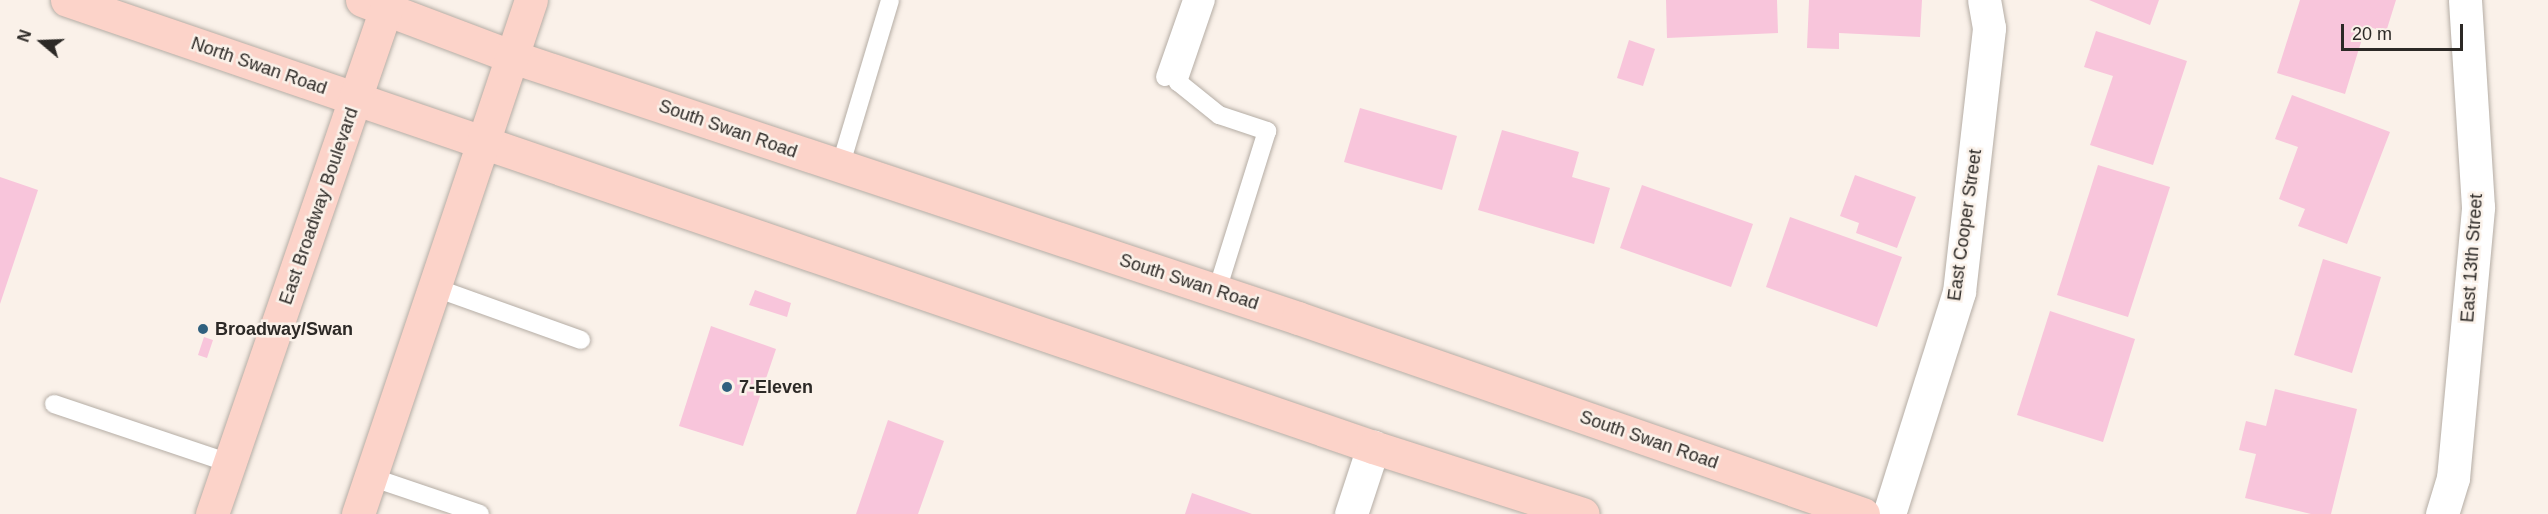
<!DOCTYPE html>
<html>
<head>
<meta charset="utf-8">
<style>
	body { margin:0 }
	#map { position:relative; width:2548px; height:514px; overflow:hidden; background:#faf1e9; font-family:Helvetica,sans-serif }
	div>[style] { position:absolute }
	.building>* { inset:0; background:#f8c5db }
	.roads { filter:drop-shadow(0 0 2px #b5ada5) drop-shadow(0 0 2px #b5ada5) }
	.service>* { height:18px; margin:-9px; padding:0 9px; transform-origin:9px; border-radius:9px; background:#fff }
	.minor>* { height:33px; margin:-16.5px; padding:0 16.5px; transform-origin:16.5px; border-radius:16.5px; background:#fff }
	.primary>* { height:33px; margin:-16.5px; padding:0 16.5px; transform-origin:16.5px; border-radius:16.5px; background:#fcd3c9 }
	.dots>* { width:16px; height:16px; translate:-50% -50%; box-sizing:border-box; border:3px solid #faf1e9; border-radius:50% }
	span { translate:-50% -50%; white-space:nowrap; text-align:center; line-height:1.15; -webkit-text-stroke:5px #faf1e9; paint-order:stroke }
	.street-label { font-size:18px; color:#2c2926 }
	.poi-label { font-size:18px; color:#2c2926; font-weight:700 }
	.left { translate:0 -50%; text-align:left }
	.north { position:absolute; left:12px; top:12px; width:60px; height:60px; -webkit-text-stroke:4px #faf1e9; paint-order:stroke; rotate:289deg; font-size:16px; font-weight:700; line-height:24px; text-align:center; color:#2c2926 }
	.north::after { content:''; display:block; margin:auto; width:21px; height:27px; background:#2c2926; clip-path:polygon(50% 0,100% 100%,50% 72%,0 100%) }
	.scale { position:absolute; left:2341px; top:24px; width:122px; height:27px; box-sizing:border-box; border:3px solid #2c2926; border-top:0; padding-left:8px; font-size:18px; line-height:21px; white-space:nowrap; color:#2c2926; -webkit-text-stroke:4px #faf1e9; paint-order:stroke }
</style>
</head>
<body>
<div id="map">
	<div class="building">
		<div style="clip-path:polygon(1666px 0,1777px 0,1778px 33px,1667px 38px)"></div>
		<div style="clip-path:polygon(1809px 0,1922px 0,1920px 37px,1839px 33px,1839px 49px,1807px 48px)"></div>
		<div style="clip-path:polygon(2089px 0,2159px 0,2150px 25px)"></div>
		<div style="clip-path:polygon(2300px 0,2396px 0,2386px 32px,2366px 26px,2345px 94px,2277px 73px)"></div>
		<div style="clip-path:polygon(2096px 31px,2187px 61px,2153px 165px,2090px 145px,2113px 76px,2084px 67px)"></div>
		<div style="clip-path:polygon(1629px 40px,1655px 49px,1643px 86px,1617px 78px)"></div>
		<div style="clip-path:polygon(2292px 95px,2390px 132px,2347px 244px,2298px 226px,2305px 209px,2279px 199px,2298px 147px,2275px 139px)"></div>
		<div style="clip-path:polygon(1360px 108px,1457px 136px,1442px 190px,1344px 162px)"></div>
		<div style="clip-path:polygon(1502px 130px,1579px 152px,1572px 177px,1610px 188px,1594px 244px,1478px 210px)"></div>
		<div style="clip-path:polygon(2098px 165px,2170px 187px,2128px 317px,2057px 295px)"></div>
		<div style="clip-path:polygon(1855px 175px,1916px 197px,1897px 248px,1856px 233px,1859px 223px,1840px 216px)"></div>
		<div style="clip-path:polygon(0 177px,38px 190px,0 304px)"></div>
		<div style="clip-path:polygon(1642px 185px,1753px 224px,1731px 287px,1620px 248px)"></div>
		<div style="clip-path:polygon(1790px 217px,1902px 257px,1877px 327px,1766px 287px)"></div>
		<div style="clip-path:polygon(2323px 259px,2381px 277px,2352px 373px,2294px 355px)"></div>
		<div style="clip-path:polygon(755px 290px,791px 303px,787px 317px,749px 305px)"></div>
		<div style="clip-path:polygon(2050px 311px,2135px 339px,2103px 442px,2017px 415px)"></div>
		<div style="clip-path:polygon(711px 326px,776px 349px,743px 446px,679px 426px)"></div>
		<div style="clip-path:polygon(204px 337px,213px 340px,207px 358px,198px 355px)"></div>
		<div style="clip-path:polygon(2275px 389px,2357px 409px,2331px 514px,2311px 514px,2245px 498px,2256px 454px,2239px 450px,2246px 421px,2266px 426px)"></div>
		<div style="clip-path:polygon(888px 420px,944px 441px,918px 514px,856px 514px)"></div>
		<div style="clip-path:polygon(1192px 493px,1252px 514px,1185px 514px)"></div>
	</div>
	<div class="roads">
		<div class="service">
			<div style="left:1206px;top:0;width:87px;rotate:108.9deg"></div>
			<div style="left:1178px;top:82px;width:53px;rotate:38.8deg"></div>
			<div style="left:1219px;top:115px;width:51px;rotate:18.4deg"></div>
			<div style="left:1267px;top:131px;width:168px;rotate:107.4deg"></div>
			<div style="left:1165px;top:77px;width:82px;rotate:-70.7deg"></div>
			<div style="left:840px;top:167px;width:174px;rotate:-73.3deg"></div>
			<div style="left:436px;top:288px;width:154px;rotate:19.7deg"></div>
			<div style="left:54px;top:404px;width:185px;rotate:18.6deg"></div>
			<div style="left:371px;top:477px;width:115px;rotate:18.7deg"></div>
		</div>
		<div class="minor">
			<div style="left:1351px;top:514px;width:71px;rotate:-71.8deg"></div>
			<div style="left:1889px;top:514px;width:233px;rotate:-72.5deg"></div>
			<div style="left:1959px;top:292px;width:266px;rotate:-83.5deg"></div>
			<div style="left:1989px;top:28px;width:28px;rotate:-100deg"></div>
			<div style="left:2442px;top:514px;width:38px;rotate:-73deg"></div>
			<div style="left:2453px;top:478px;width:272px;rotate:-84.7deg"></div>
			<div style="left:2478px;top:207px;width:207px;rotate:-93.6deg"></div>
		</div>
		<div class="primary">
			<div style="left:67px;top:0;width:1380px;rotate:18.89deg"></div>
			<div style="left:1373px;top:447px;width:220px;rotate:17.7deg"></div>
			<div style="left:362px;top:0;width:161px;rotate:20.7deg"></div>
			<div style="left:513px;top:57px;width:827px;rotate:18.39deg"></div>
			<div style="left:1298px;top:318px;width:598px;rotate:19.13deg"></div>
			<div style="left:212px;top:514px;width:544px;rotate:-71deg"></div>
			<div style="left:358px;top:514px;width:542px;rotate:-71.4deg"></div>
		</div>
	</div>
	<div class="dots">
		<div style="left:203px;top:329px;background:#2f607e"></div>
		<div style="left:727px;top:387px;background:#2f607e"></div>
	</div>
	<div class="street-label">
		<span style="left:259px;top:66px;rotate:19deg">North Swan Road</span>
		<span style="left:728px;top:129px;rotate:19deg">South Swan Road</span>
		<span style="left:319px;top:206px;rotate:-71deg">East Broadway Boulevard</span>
		<span style="left:1965px;top:225px;rotate:-82deg">East Cooper Street</span>
		<span style="left:2472px;top:258px;rotate:-86deg">East 13th Street</span>
		<span style="left:1189px;top:282px;rotate:18deg">South Swan Road</span>
		<span style="left:1649px;top:440px;rotate:19deg">South Swan Road</span>
	</div>
	<div class="poi-label">
		<span class="left" style="left:215px;top:329px">Broadway/Swan</span>
		<span class="left" style="left:739px;top:387px">7-Eleven</span>
	</div>
	<div class="north">N</div>
	<div class="scale">20 m</div>
</div>
</body>
</html>
